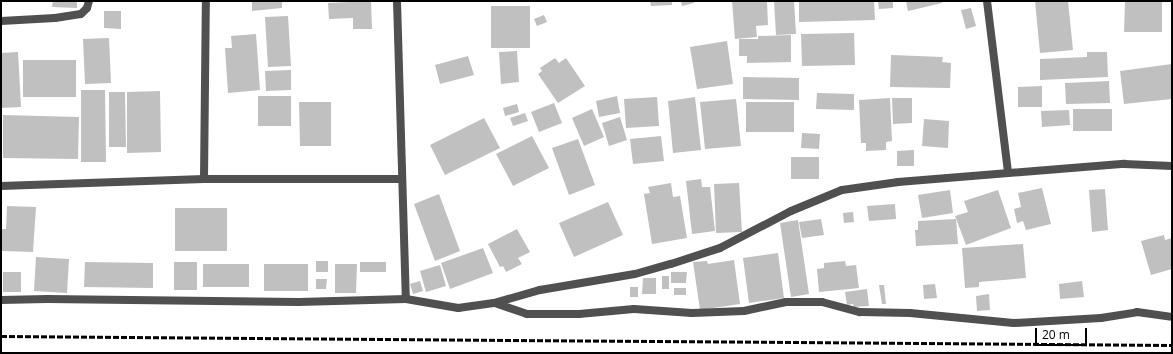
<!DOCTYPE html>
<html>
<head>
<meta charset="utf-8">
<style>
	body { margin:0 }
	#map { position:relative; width:1173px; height:354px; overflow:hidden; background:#fff; font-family:"Open Sans",sans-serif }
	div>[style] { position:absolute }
	.building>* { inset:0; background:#c0c0c0 }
	.minor>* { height:8px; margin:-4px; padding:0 4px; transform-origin:4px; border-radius:4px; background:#505050 }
	.rail>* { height:3px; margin-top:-1.5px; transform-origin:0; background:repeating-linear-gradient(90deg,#000 0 6px,transparent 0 8px) }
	span { translate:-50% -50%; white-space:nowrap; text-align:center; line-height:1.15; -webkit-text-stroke:4px #fff; paint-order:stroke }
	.frame { position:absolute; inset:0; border:2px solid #000; pointer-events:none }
	.scale { position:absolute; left:1035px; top:328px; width:52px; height:18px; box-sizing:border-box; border:2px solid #000; border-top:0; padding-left:5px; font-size:12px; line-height:14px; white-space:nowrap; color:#000; -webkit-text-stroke:3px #fff; paint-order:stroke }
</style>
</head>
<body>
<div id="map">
	<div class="building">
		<div style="clip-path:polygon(53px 1px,77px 1px,77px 8px,52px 7px)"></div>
		<div style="clip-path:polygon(252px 1px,282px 1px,282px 8px,252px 11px)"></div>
		<div style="clip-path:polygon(371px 1px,372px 29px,353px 29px,353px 18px,329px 19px,328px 3px)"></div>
		<div style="clip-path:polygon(650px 1px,672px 1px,672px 5px,651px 6px)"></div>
		<div style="clip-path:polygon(681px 1px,694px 1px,694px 3px,682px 6px)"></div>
		<div style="clip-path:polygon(732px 1px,767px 1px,768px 25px,756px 26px,757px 37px,735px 39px)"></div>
		<div style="clip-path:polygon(774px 1px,794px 1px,796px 34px,776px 35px)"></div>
		<div style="clip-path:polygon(799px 1px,874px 1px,875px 20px,799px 22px)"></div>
		<div style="clip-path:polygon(878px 1px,893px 1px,893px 8px,879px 9px)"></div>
		<div style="clip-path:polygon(906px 1px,942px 1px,942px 3px,908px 11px)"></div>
		<div style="clip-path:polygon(1035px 1px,1068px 1px,1073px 50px,1040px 53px)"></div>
		<div style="clip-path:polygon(1125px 1px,1162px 1px,1162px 32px,1124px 32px)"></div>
		<div style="clip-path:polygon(491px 6px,530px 6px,530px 48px,491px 48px)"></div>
		<div style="clip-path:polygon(971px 8px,976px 26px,966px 29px,961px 10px)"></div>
		<div style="clip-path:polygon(104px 11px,121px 11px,121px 29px,104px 28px)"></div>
		<div style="clip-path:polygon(544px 15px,547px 22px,537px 26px,534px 19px)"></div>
		<div style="clip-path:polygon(288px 16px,291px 66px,268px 67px,265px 17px)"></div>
		<div style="clip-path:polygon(854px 33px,855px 65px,802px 66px,801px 34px)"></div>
		<div style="clip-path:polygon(256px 34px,260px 90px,228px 93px,225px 48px,232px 48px,231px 36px)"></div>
		<div style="clip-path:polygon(791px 35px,791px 62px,747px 63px,747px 56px,739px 56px,739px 39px,758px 39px,758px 36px)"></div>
		<div style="clip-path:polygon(109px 38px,111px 83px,85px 84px,83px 39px)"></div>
		<div style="clip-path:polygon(727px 41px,733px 84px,697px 89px,690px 47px)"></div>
		<div style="clip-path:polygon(517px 51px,519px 82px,501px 84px,499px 52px)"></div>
		<div style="clip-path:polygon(18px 52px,21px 107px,1px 108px,1px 53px)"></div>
		<div style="clip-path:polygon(1087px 52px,1107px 52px,1108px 77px,1040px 80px,1040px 59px,1087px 57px)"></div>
		<div style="clip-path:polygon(891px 55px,943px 57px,942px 62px,951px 63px,950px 88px,890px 87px)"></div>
		<div style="clip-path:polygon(468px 56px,474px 75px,440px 84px,435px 65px)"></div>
		<div style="clip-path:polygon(555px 58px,559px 63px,566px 58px,585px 86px,558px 103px,538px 74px,542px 71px,540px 68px)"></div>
		<div style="clip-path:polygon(23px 60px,76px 60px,76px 97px,23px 97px)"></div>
		<div style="clip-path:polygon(1172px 64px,1172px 99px,1124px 104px,1120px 71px)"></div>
		<div style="clip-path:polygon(291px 70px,291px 90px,266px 91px,265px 71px)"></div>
		<div style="clip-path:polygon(743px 77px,799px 78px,799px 100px,743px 99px)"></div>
		<div style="clip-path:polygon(1109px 81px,1110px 103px,1066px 104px,1065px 83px)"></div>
		<div style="clip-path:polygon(1042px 86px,1042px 107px,1018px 107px,1018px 87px)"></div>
		<div style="clip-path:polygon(81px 90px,105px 90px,106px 162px,81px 162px)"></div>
		<div style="clip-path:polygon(160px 91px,161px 152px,127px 153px,127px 92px)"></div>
		<div style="clip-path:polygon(109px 92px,125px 92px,126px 147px,109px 147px)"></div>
		<div style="clip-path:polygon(817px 93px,854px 94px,854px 110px,816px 109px)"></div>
		<div style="clip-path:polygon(258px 96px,291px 96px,291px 126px,258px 126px)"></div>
		<div style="clip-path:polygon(617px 96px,620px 113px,599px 117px,596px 101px)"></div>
		<div style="clip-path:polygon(657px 97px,659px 126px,626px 128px,624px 99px)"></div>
		<div style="clip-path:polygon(695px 97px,701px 150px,673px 153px,668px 101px)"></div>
		<div style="clip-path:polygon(890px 98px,892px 141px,886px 142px,886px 150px,866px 151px,866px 143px,861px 143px,859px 100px)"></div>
		<div style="clip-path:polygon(892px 98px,912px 98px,912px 123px,893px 124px)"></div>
		<div style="clip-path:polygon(736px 99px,741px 146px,705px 149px,700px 102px)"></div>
		<div style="clip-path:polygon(299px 102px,331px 102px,331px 146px,300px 146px)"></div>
		<div style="clip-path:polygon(746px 102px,794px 102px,794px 132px,746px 132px)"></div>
		<div style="clip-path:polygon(554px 103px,562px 123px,539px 132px,531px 112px)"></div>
		<div style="clip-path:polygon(517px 104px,519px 112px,505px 116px,503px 108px)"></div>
		<div style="clip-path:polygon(592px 109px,604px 137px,584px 146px,572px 118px)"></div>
		<div style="clip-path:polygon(1073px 109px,1112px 109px,1112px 131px,1073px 131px)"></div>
		<div style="clip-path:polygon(1069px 110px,1070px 125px,1042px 127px,1041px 111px)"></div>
		<div style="clip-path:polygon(525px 113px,528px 121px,513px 126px,510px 118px)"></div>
		<div style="clip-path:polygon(3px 115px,79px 117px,78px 159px,3px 158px)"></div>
		<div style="clip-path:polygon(620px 117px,627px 140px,609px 146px,602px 123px)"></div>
		<div style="clip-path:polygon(484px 118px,500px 148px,445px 175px,430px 145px)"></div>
		<div style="clip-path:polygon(924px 119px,949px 121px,948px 148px,922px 146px)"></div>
		<div style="clip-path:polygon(802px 133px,820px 134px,819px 149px,801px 148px)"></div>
		<div style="clip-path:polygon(532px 136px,549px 168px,513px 186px,496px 154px)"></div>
		<div style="clip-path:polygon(661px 136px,664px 161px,633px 164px,630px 139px)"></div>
		<div style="clip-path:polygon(578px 139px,595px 185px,569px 195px,552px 148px)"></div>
		<div style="clip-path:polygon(914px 150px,914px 166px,897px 166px,897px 151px)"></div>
		<div style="clip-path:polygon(791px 157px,819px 157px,819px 179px,791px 179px)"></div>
		<div style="clip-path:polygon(701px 179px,702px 187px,710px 187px,715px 231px,692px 234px,686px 181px)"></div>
		<div style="clip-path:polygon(671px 183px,673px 197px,680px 196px,687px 238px,652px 244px,644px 194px,650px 193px,648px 187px)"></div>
		<div style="clip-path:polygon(739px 183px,742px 232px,716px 233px,714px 184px)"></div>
		<div style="clip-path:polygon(1042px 188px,1051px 224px,1026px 230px,1023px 221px,1017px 223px,1014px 209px,1021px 207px,1018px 193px)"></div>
		<div style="clip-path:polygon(1105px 189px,1108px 230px,1092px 232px,1089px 190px)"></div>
		<div style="clip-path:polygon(950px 190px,953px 213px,922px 218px,918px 195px)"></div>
		<div style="clip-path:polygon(998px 190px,1011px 228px,966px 245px,955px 216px,968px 212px,964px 201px)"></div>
		<div style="clip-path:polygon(439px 194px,460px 251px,435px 261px,414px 204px)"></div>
		<div style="clip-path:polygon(608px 202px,623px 235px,574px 257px,559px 223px)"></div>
		<div style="clip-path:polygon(895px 204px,896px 219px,869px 221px,867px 206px)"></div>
		<div style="clip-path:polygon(7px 206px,36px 207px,33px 252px,1px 251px,1px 229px,6px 229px)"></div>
		<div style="clip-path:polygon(175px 208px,227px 208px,227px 251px,175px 251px)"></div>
		<div style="clip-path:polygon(853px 212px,854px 222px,844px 223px,843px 213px)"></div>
		<div style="clip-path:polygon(821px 219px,824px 235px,802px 238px,799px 222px)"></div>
		<div style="clip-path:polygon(956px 219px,958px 244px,916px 246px,915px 230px,918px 230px,918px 221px)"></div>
		<div style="clip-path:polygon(798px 220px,809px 294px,791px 297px,780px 223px)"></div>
		<div style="clip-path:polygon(517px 229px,530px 252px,518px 258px,522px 264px,506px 272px,503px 266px,500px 267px,488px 244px)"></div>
		<div style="clip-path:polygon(1164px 235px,1165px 240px,1172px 238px,1172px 269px,1151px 275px,1141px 241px)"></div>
		<div style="clip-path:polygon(1023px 244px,1026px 278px,979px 282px,979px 287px,965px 288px,962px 248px)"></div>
		<div style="clip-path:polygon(483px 248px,493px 273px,450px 289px,441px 263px)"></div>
		<div style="clip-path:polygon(778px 253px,784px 298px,749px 303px,743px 258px)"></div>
		<div style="clip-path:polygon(36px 257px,69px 259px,67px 293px,34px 291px)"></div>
		<div style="clip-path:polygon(734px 260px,740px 304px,700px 310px,693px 262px,707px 261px,708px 264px)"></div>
		<div style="clip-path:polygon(316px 261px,328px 261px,328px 272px,316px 272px)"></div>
		<div style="clip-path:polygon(845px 261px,846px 266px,856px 265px,859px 288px,819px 292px,817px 269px,824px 268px,824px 263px)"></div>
		<div style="clip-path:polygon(85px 262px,153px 263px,153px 288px,84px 287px)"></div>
		<div style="clip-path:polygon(174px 262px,197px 262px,197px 290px,174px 290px)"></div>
		<div style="clip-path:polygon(360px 262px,386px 262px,386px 272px,360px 272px)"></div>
		<div style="clip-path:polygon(203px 264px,249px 264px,249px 287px,203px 287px)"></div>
		<div style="clip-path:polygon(264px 264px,308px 264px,308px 291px,264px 291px)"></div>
		<div style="clip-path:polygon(335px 264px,357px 264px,356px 293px,335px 293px)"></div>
		<div style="clip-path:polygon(440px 265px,446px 286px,426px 292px,420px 271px)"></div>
		<div style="clip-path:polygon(3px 272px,21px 272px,21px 292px,3px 292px)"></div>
		<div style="clip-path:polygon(671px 272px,687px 272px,686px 283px,671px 283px)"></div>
		<div style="clip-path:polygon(662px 276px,669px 276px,669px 289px,662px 289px)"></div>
		<div style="clip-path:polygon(643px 278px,656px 278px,656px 294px,642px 294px)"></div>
		<div style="clip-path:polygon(316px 279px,327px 279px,326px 289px,316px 289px)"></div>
		<div style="clip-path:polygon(420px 281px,423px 291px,413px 294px,410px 284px)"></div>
		<div style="clip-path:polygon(1082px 281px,1084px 297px,1060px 299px,1059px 284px)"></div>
		<div style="clip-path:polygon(935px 284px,937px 298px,924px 299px,923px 285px)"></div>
		<div style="clip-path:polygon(879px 285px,884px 285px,886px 304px,882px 304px)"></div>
		<div style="clip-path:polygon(630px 287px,638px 287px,638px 297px,630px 297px)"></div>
		<div style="clip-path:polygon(674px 288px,686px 288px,686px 295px,674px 295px)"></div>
		<div style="clip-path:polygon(867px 289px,869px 306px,854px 307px,853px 304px,847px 305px,845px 292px)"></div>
		<div style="clip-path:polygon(989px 294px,990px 310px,977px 311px,976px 296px)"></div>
	</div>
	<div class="minor">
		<div style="left:397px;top:1px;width:298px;rotate:88.3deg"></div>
		<div style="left:987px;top:1px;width:173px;rotate:83deg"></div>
		<div style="left:1px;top:21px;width:54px;rotate:-3.2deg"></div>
		<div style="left:55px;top:18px;width:26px;rotate:-9deg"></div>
		<div style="left:81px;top:14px;width:8px;rotate:-45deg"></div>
		<div style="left:87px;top:8px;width:7px;rotate:-74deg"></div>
		<div style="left:204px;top:179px;width:178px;rotate:-89.4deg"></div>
		<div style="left:1px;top:186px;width:203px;rotate:-2deg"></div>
		<div style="left:204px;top:179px;width:197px"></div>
		<div style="left:1px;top:300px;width:46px;rotate:-1.2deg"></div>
		<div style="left:47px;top:299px;width:252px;rotate:0.7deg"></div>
		<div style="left:299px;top:302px;width:107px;rotate:-1.6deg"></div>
		<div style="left:406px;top:299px;width:53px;rotate:9.8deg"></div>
		<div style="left:458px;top:308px;width:36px;rotate:-8deg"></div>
		<div style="left:494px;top:303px;width:48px;rotate:-15.8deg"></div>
		<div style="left:540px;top:290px;width:96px;rotate:-9.6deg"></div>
		<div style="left:635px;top:274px;width:37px;rotate:-16deg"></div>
		<div style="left:671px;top:264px;width:52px;rotate:-18.1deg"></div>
		<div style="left:720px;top:248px;width:80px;rotate:-27.5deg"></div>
		<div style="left:791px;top:211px;width:55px;rotate:-22.4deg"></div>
		<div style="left:842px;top:190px;width:57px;rotate:-8.1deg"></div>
		<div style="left:898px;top:182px;width:227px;rotate:-4.6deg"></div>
		<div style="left:1124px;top:164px;width:48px;rotate:2.4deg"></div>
		<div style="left:495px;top:303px;width:34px;rotate:19deg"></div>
		<div style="left:527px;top:314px;width:52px"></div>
		<div style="left:579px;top:314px;width:55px;rotate:-5.2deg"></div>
		<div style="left:634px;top:309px;width:58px;rotate:3.9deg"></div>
		<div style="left:692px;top:313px;width:52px;rotate:-2.2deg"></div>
		<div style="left:744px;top:311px;width:43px;rotate:-12.1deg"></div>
		<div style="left:786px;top:302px;width:36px"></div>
		<div style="left:822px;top:302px;width:39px;rotate:15deg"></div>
		<div style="left:860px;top:312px;width:50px;rotate:1.1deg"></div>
		<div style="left:910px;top:313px;width:104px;rotate:5.5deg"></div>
		<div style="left:1014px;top:323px;width:87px;rotate:-3.3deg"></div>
		<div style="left:1101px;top:318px;width:36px;rotate:-9deg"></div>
		<div style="left:1137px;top:312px;width:35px;rotate:8deg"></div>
	</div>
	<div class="rail">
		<div style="left:1px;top:336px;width:1171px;rotate:0.44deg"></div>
	</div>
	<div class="frame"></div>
	<div class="scale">20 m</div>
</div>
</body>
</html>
